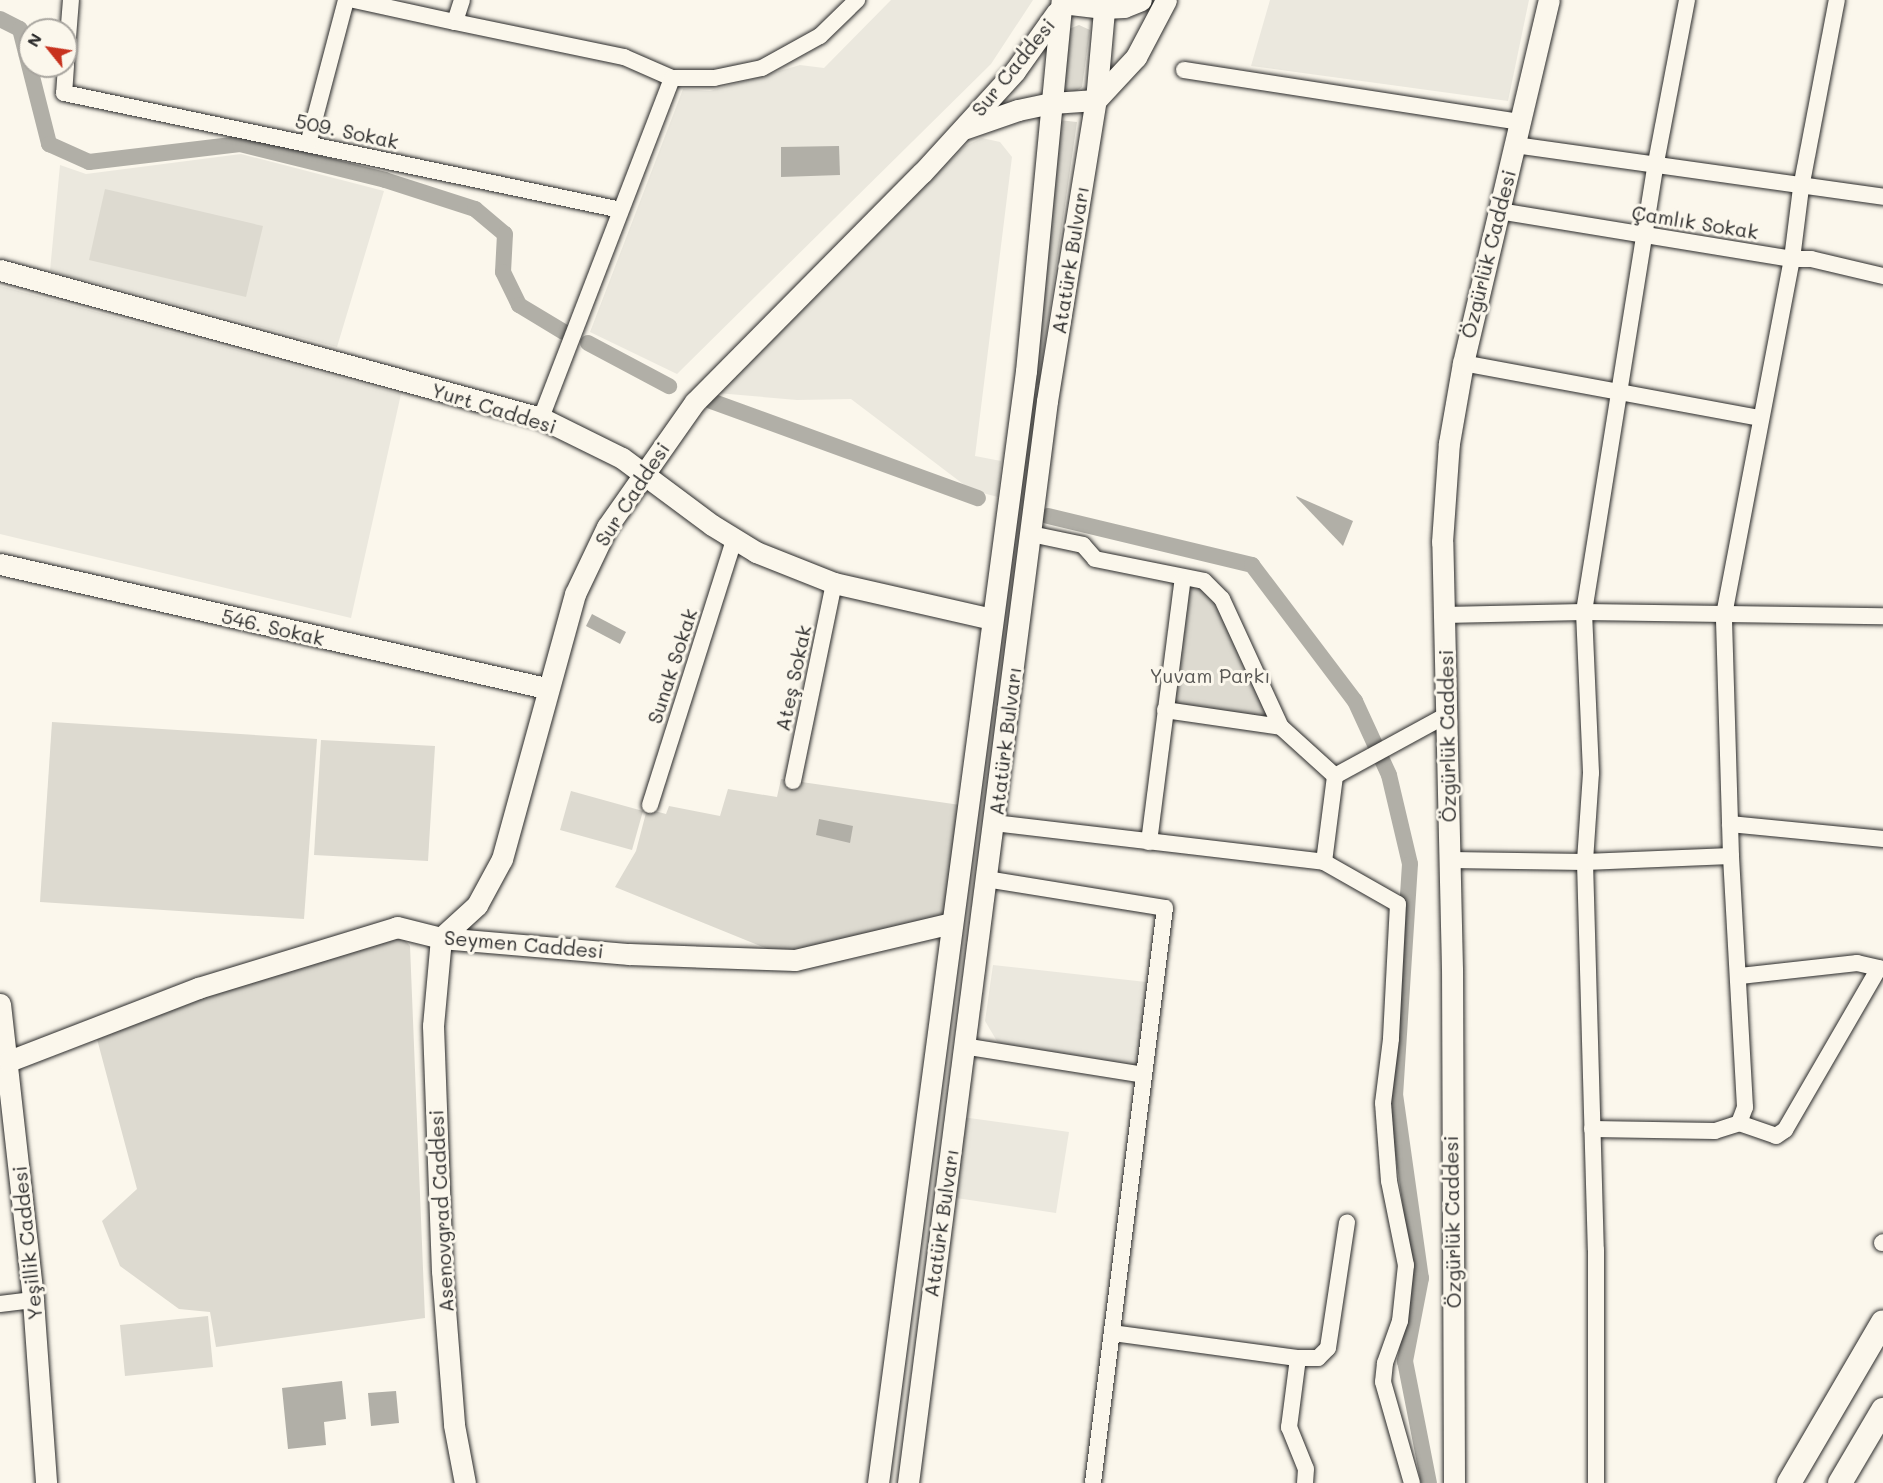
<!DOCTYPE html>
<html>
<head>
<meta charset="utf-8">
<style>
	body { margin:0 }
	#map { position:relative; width:1883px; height:1483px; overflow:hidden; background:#fbf7ec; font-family:Mali,sans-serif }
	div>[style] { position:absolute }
	.built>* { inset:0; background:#ebe8de }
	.green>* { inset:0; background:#dddad0 }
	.water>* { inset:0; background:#b1afa7 }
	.canal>* { height:16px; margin:-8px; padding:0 8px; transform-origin:8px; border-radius:8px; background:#b1afa7 }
	.roads { filter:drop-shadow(0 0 2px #2b2b2b) drop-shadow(0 0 2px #2b2b2b) }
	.minor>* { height:16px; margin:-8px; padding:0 8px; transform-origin:8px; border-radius:8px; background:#fbf7ec }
	.major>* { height:21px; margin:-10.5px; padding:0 10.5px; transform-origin:10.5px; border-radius:10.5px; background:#fbf7ec }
	.highway>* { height:24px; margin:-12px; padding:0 12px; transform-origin:12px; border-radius:12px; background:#fbf7ec }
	span { translate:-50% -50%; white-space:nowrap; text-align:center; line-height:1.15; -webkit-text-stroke:6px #fbf7ec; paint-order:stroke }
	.street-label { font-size:20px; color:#2b2b2b }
	.park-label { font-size:20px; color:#585754 }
	.north { position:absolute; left:18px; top:18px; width:60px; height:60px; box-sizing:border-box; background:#fbf7ec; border:2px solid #a8a59f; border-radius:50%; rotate:300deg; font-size:16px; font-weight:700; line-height:24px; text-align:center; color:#2b2b2b }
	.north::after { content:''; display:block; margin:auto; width:21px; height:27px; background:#c8321e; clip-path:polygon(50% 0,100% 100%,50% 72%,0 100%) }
</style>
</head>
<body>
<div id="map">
	<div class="built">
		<div style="clip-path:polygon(891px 0,1033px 0,991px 64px,677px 374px,590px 332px,683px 89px,710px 91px,800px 65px,824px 68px)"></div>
		<div style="clip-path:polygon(1270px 0,1529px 0,1508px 101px,1251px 66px)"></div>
		<div style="clip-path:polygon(982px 138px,1000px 142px,1012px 157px,975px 456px,1001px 461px,998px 497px,971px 490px,851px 399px,797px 400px,717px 393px,965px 146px)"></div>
		<div style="clip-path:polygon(241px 154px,384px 191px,337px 347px,50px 271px,60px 165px,86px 174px)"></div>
		<div style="clip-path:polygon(0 286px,401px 394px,351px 618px,0 534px)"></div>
		<div style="clip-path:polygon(993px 965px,1155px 983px,1144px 1075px,1004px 1053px,985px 1021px)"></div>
		<div style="clip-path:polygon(955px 1116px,1069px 1132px,1056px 1213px,943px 1196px)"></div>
	</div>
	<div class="green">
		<div style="clip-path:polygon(1079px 25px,1090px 30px,1082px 87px,1075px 92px,1066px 90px,1061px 83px,1069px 29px)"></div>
		<div style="clip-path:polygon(1058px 120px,1077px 122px,1039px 385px,1030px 385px)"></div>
		<div style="clip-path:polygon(105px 189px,263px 226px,246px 297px,89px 260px)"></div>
		<div style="clip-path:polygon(1183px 578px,1204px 581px,1281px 727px,1165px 710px)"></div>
		<div style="clip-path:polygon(52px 722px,317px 739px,304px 919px,40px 902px)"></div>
		<div style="clip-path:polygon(321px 740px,435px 746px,428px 861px,314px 855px)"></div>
		<div style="clip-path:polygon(781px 779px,967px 806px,952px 923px,795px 960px,615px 887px,636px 851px,647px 809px,666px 814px,669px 806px,720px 816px,728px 789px,777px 797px)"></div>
		<div style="clip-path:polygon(571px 791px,643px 811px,632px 850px,560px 830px)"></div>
		<div style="clip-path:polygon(402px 937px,410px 946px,425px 1318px,216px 1347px,210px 1312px,179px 1309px,120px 1266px,102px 1221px,137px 1189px,97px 1039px,206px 997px)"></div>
		<div style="clip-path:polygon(208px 1316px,213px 1367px,125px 1376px,120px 1325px)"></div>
	</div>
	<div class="water">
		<div style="clip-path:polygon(839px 146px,840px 175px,781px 177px,781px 147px)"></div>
		<div style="clip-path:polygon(1296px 496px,1353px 521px,1343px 546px,1297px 498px)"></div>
		<div style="clip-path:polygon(592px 614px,626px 632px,620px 644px,586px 626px)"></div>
		<div style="clip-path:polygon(819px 819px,853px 826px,850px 843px,816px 835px)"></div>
		<div style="clip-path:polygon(342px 1381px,346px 1419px,324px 1422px,326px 1445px,288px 1449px,282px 1388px)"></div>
		<div style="clip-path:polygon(396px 1391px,399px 1423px,371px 1426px,368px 1393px)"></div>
	</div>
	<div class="canal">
		<div style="left:0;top:19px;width:22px;rotate:27deg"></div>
		<div style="left:20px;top:29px;width:119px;rotate:75.8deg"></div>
		<div style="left:49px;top:144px;width:44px;rotate:24.2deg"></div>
		<div style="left:89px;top:162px;width:152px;rotate:-6.8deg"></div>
		<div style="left:240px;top:144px;width:149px;rotate:13.9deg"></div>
		<div style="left:385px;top:180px;width:95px;rotate:17.9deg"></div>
		<div style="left:475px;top:209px;width:39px;rotate:40deg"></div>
		<div style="left:505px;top:234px;width:38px;rotate:93deg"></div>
		<div style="left:503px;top:272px;width:37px;rotate:64deg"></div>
		<div style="left:519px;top:305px;width:52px;rotate:31deg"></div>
		<div style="left:588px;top:343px;width:92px;rotate:28deg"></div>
		<div style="left:711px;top:401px;width:284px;rotate:20deg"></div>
		<div style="left:1048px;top:516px;width:210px;rotate:13.5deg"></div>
		<div style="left:1252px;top:565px;width:171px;rotate:52.9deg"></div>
		<div style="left:1355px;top:701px;width:81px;rotate:65.3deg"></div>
		<div style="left:1389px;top:775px;width:91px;rotate:76.7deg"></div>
		<div style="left:1410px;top:864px;width:230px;rotate:93.7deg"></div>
		<div style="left:1395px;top:1094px;width:186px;rotate:82deg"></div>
		<div style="left:1421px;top:1278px;width:85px;rotate:100.9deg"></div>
		<div style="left:1405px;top:1361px;width:124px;rotate:78.9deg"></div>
	</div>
	<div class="roads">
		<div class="minor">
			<div style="left:354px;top:0;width:103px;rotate:12.3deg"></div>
			<div style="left:462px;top:0;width:23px;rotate:108deg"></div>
			<div style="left:455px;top:22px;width:173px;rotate:11.7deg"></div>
			<div style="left:624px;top:57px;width:52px;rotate:23.6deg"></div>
			<div style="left:672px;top:78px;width:42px"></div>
			<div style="left:714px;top:78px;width:49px;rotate:-11.8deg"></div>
			<div style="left:762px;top:68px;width:66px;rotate:-28.9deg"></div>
			<div style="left:820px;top:36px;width:52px;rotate:-44.2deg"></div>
			<div style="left:1687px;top:0;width:165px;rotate:100.8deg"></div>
			<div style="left:1656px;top:162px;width:456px;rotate:99.1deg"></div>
			<div style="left:1584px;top:612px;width:299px;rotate:0.8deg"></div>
			<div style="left:66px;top:63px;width:63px;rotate:-85.5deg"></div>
			<div style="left:66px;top:66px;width:27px;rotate:94deg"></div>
			<div style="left:64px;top:93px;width:569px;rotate:11.86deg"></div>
			<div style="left:1184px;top:70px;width:341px;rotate:8.8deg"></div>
			<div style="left:308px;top:144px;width:149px;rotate:-75.2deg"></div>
			<div style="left:1515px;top:145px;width:372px;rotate:8deg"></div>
			<div style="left:1499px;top:211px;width:297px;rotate:9.3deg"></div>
			<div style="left:1792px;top:259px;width:19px"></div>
			<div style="left:1811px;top:259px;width:74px;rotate:13.3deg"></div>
			<div style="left:1463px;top:363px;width:302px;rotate:10.5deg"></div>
			<div style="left:541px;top:418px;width:364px;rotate:-68.9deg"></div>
			<div style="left:1031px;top:534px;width:53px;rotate:11.9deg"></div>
			<div style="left:1083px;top:545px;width:18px;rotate:49deg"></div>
			<div style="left:1095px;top:559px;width:111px;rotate:11.4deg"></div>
			<div style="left:1204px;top:581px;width:25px;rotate:45deg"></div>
			<div style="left:1222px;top:599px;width:141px;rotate:65.3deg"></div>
			<div style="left:1281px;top:727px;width:73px;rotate:42.2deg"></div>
			<div style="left:1335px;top:776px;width:125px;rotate:-28.6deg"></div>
			<div style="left:1444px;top:615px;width:140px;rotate:-1.2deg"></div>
			<div style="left:1584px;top:612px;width:161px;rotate:87.5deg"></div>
			<div style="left:1591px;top:773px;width:89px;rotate:93.9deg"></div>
			<div style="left:1585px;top:862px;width:388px;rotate:88.4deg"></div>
			<div style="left:1596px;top:1250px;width:233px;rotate:90deg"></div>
			<div style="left:1165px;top:710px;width:117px;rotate:8.3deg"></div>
			<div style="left:793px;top:781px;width:202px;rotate:-78.3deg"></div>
			<div style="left:650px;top:805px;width:278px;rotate:-72.4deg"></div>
			<div style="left:994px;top:823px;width:332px;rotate:6.7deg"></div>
			<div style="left:1324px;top:862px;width:87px;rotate:-82.7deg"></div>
			<div style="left:1730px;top:824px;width:154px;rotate:5.6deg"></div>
			<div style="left:1149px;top:842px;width:266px;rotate:-82.7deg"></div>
			<div style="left:1450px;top:860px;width:135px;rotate:0.8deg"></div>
			<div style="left:1585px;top:862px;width:146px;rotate:-2.4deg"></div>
			<div style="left:1324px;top:862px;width:85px;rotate:29.6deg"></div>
			<div style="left:1398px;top:904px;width:135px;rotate:93deg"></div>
			<div style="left:1391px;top:1039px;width:64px;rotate:97.1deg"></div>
			<div style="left:1383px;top:1103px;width:78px;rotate:85.6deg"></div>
			<div style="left:1389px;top:1181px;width:86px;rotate:78.6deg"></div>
			<div style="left:1406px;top:1265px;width:56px;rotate:96.1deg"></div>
			<div style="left:1400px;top:1321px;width:45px;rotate:109.7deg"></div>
			<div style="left:1385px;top:1363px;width:19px;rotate:96deg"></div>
			<div style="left:1383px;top:1382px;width:105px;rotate:74deg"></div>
			<div style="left:986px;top:879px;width:181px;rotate:9.2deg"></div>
			<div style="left:1165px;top:908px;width:579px;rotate:97.14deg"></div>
			<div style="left:1740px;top:976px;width:118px;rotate:-6.3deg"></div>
			<div style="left:1857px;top:963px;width:27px;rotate:13deg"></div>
			<div style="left:963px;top:1046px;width:183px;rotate:9.1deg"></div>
			<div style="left:1739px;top:1123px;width:39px;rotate:19deg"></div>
			<div style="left:1776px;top:1136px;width:11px;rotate:-34deg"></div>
			<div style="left:1785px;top:1130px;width:187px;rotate:-59.9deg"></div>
			<div style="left:1592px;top:1129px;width:123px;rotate:0.9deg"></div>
			<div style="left:1715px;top:1131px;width:25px;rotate:-18deg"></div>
			<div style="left:1739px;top:1123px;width:17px;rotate:-69deg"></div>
			<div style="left:1745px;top:1107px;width:251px;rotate:-93.2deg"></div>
			<div style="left:1731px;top:856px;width:241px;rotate:-91.7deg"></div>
			<div style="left:1724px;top:615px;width:362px;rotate:-79.2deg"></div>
			<div style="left:1792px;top:259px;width:72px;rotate:-82.8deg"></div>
			<div style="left:1801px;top:188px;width:191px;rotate:-79.2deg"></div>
			<div style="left:1882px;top:1243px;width:1px;rotate:-45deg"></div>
			<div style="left:0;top:1304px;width:33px;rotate:-7deg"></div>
			<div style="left:1112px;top:1333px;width:188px;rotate:7.7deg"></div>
			<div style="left:1298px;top:1358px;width:70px;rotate:97.4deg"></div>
			<div style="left:1289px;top:1427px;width:45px;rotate:68deg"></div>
			<div style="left:1306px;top:1469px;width:14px;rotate:94deg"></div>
			<div style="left:1298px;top:1358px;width:20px"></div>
			<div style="left:1318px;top:1358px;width:14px;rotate:-45deg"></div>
			<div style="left:1328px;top:1348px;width:127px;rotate:-81.4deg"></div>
		</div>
		<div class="major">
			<div style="left:1062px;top:3px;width:42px;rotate:6.8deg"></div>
			<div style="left:1104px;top:8px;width:20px;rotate:-3deg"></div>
			<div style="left:1124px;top:7px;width:18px;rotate:-22deg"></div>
			<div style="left:1096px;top:100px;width:59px;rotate:-47.1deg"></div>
			<div style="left:1136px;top:57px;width:64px;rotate:-62.2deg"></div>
			<div style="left:966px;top:128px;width:55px;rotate:-19.1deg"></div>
			<div style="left:1018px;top:110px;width:35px;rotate:-12deg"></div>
			<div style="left:1052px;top:103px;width:44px;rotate:-3.9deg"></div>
			<div style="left:0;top:270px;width:561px;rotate:15.3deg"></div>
			<div style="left:541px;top:418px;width:90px;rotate:26.3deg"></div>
			<div style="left:622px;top:458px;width:112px;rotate:36.7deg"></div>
			<div style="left:712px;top:525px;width:52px;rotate:31.5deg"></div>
			<div style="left:756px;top:552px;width:84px;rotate:21.7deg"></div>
			<div style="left:834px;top:583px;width:162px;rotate:12.8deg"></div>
			<div style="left:0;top:564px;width:560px;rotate:12.8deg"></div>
			<div style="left:441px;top:938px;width:49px;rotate:-42.5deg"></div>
			<div style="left:477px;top:905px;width:52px;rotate:-61.5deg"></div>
			<div style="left:502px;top:859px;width:275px;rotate:-74.6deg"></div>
			<div style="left:575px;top:594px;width:74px;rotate:-64.5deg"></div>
			<div style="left:607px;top:527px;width:153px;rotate:-54.9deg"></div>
			<div style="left:695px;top:402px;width:322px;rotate:-45.3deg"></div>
			<div style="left:922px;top:173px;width:138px;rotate:-47.6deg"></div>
			<div style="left:1015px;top:71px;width:72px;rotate:-54.6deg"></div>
			<div style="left:441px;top:938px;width:88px;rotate:95.2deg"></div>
			<div style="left:433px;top:1026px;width:245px;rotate:87.9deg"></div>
			<div style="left:442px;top:1271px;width:154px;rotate:85.5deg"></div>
			<div style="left:454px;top:1425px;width:59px;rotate:79.3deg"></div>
			<div style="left:0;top:1004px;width:298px;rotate:83.6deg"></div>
			<div style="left:33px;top:1300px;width:183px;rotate:85.9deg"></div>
			<div style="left:9px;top:1061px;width:203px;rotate:-21.1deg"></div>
			<div style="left:198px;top:988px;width:208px;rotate:-17deg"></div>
			<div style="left:397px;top:927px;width:45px;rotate:14deg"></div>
			<div style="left:441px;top:938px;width:189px;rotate:4.9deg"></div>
			<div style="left:629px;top:954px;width:166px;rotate:2.1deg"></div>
			<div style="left:795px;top:960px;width:161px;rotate:-13.3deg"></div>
			<div style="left:878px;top:1483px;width:1122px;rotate:-82.42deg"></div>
			<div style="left:1026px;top:371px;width:373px;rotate:-84.5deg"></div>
			<div style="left:908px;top:1483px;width:1091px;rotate:-82.68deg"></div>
			<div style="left:1047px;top:401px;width:305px;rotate:-80.8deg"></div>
			<div style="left:1096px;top:100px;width:100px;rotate:-84.9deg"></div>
			<div style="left:1454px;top:1483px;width:514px;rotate:-90.22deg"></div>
			<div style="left:1452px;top:969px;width:427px;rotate:-91.3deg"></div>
			<div style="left:1442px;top:542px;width:99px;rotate:-86deg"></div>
			<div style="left:1449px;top:443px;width:81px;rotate:-80.1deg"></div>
			<div style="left:1463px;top:363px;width:373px;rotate:-76.7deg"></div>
		</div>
		<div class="highway">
			<div style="left:1789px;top:1483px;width:186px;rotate:-59.7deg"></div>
			<div style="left:1840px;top:1483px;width:85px;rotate:-59.5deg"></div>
		</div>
	</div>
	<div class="street-label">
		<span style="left:1013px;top:67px;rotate:-51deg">Sur Caddesi</span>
		<span style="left:347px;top:131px;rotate:12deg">509. Sokak</span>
		<span style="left:1695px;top:222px;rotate:9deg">Çamlık Sokak</span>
		<span style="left:1488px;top:254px;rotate:-76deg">Özgürlük Caddesi</span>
		<span style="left:1070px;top:260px;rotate:-81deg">Atatürk Bulvarı</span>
		<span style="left:494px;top:408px;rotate:17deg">Yurt Caddesi</span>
		<span style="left:632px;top:494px;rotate:-57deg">Sur Caddesi</span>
		<span style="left:273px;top:627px;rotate:13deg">546. Sokak</span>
		<span style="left:672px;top:666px;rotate:-72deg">Sunak Sokak</span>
		<span style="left:793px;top:678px;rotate:-78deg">Ateş Sokak</span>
		<span style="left:1447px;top:736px;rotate:-91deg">Özgürlük Caddesi</span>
		<span style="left:1005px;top:741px;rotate:-83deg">Atatürk Bulvarı</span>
		<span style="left:524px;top:944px;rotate:5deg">Seymen Caddesi</span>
		<span style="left:441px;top:1211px;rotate:-93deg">Asenovgrad Caddesi</span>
		<span style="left:1452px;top:1222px;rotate:-91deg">Özgürlük Caddesi</span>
		<span style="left:941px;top:1223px;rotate:-82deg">Atatürk Bulvarı</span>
		<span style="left:27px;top:1243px;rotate:-96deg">Yeşillik Caddesi</span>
	</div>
	<div class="park-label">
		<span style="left:1210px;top:675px">Yuvam Parkı</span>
	</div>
	<div class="north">N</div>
</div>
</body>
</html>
